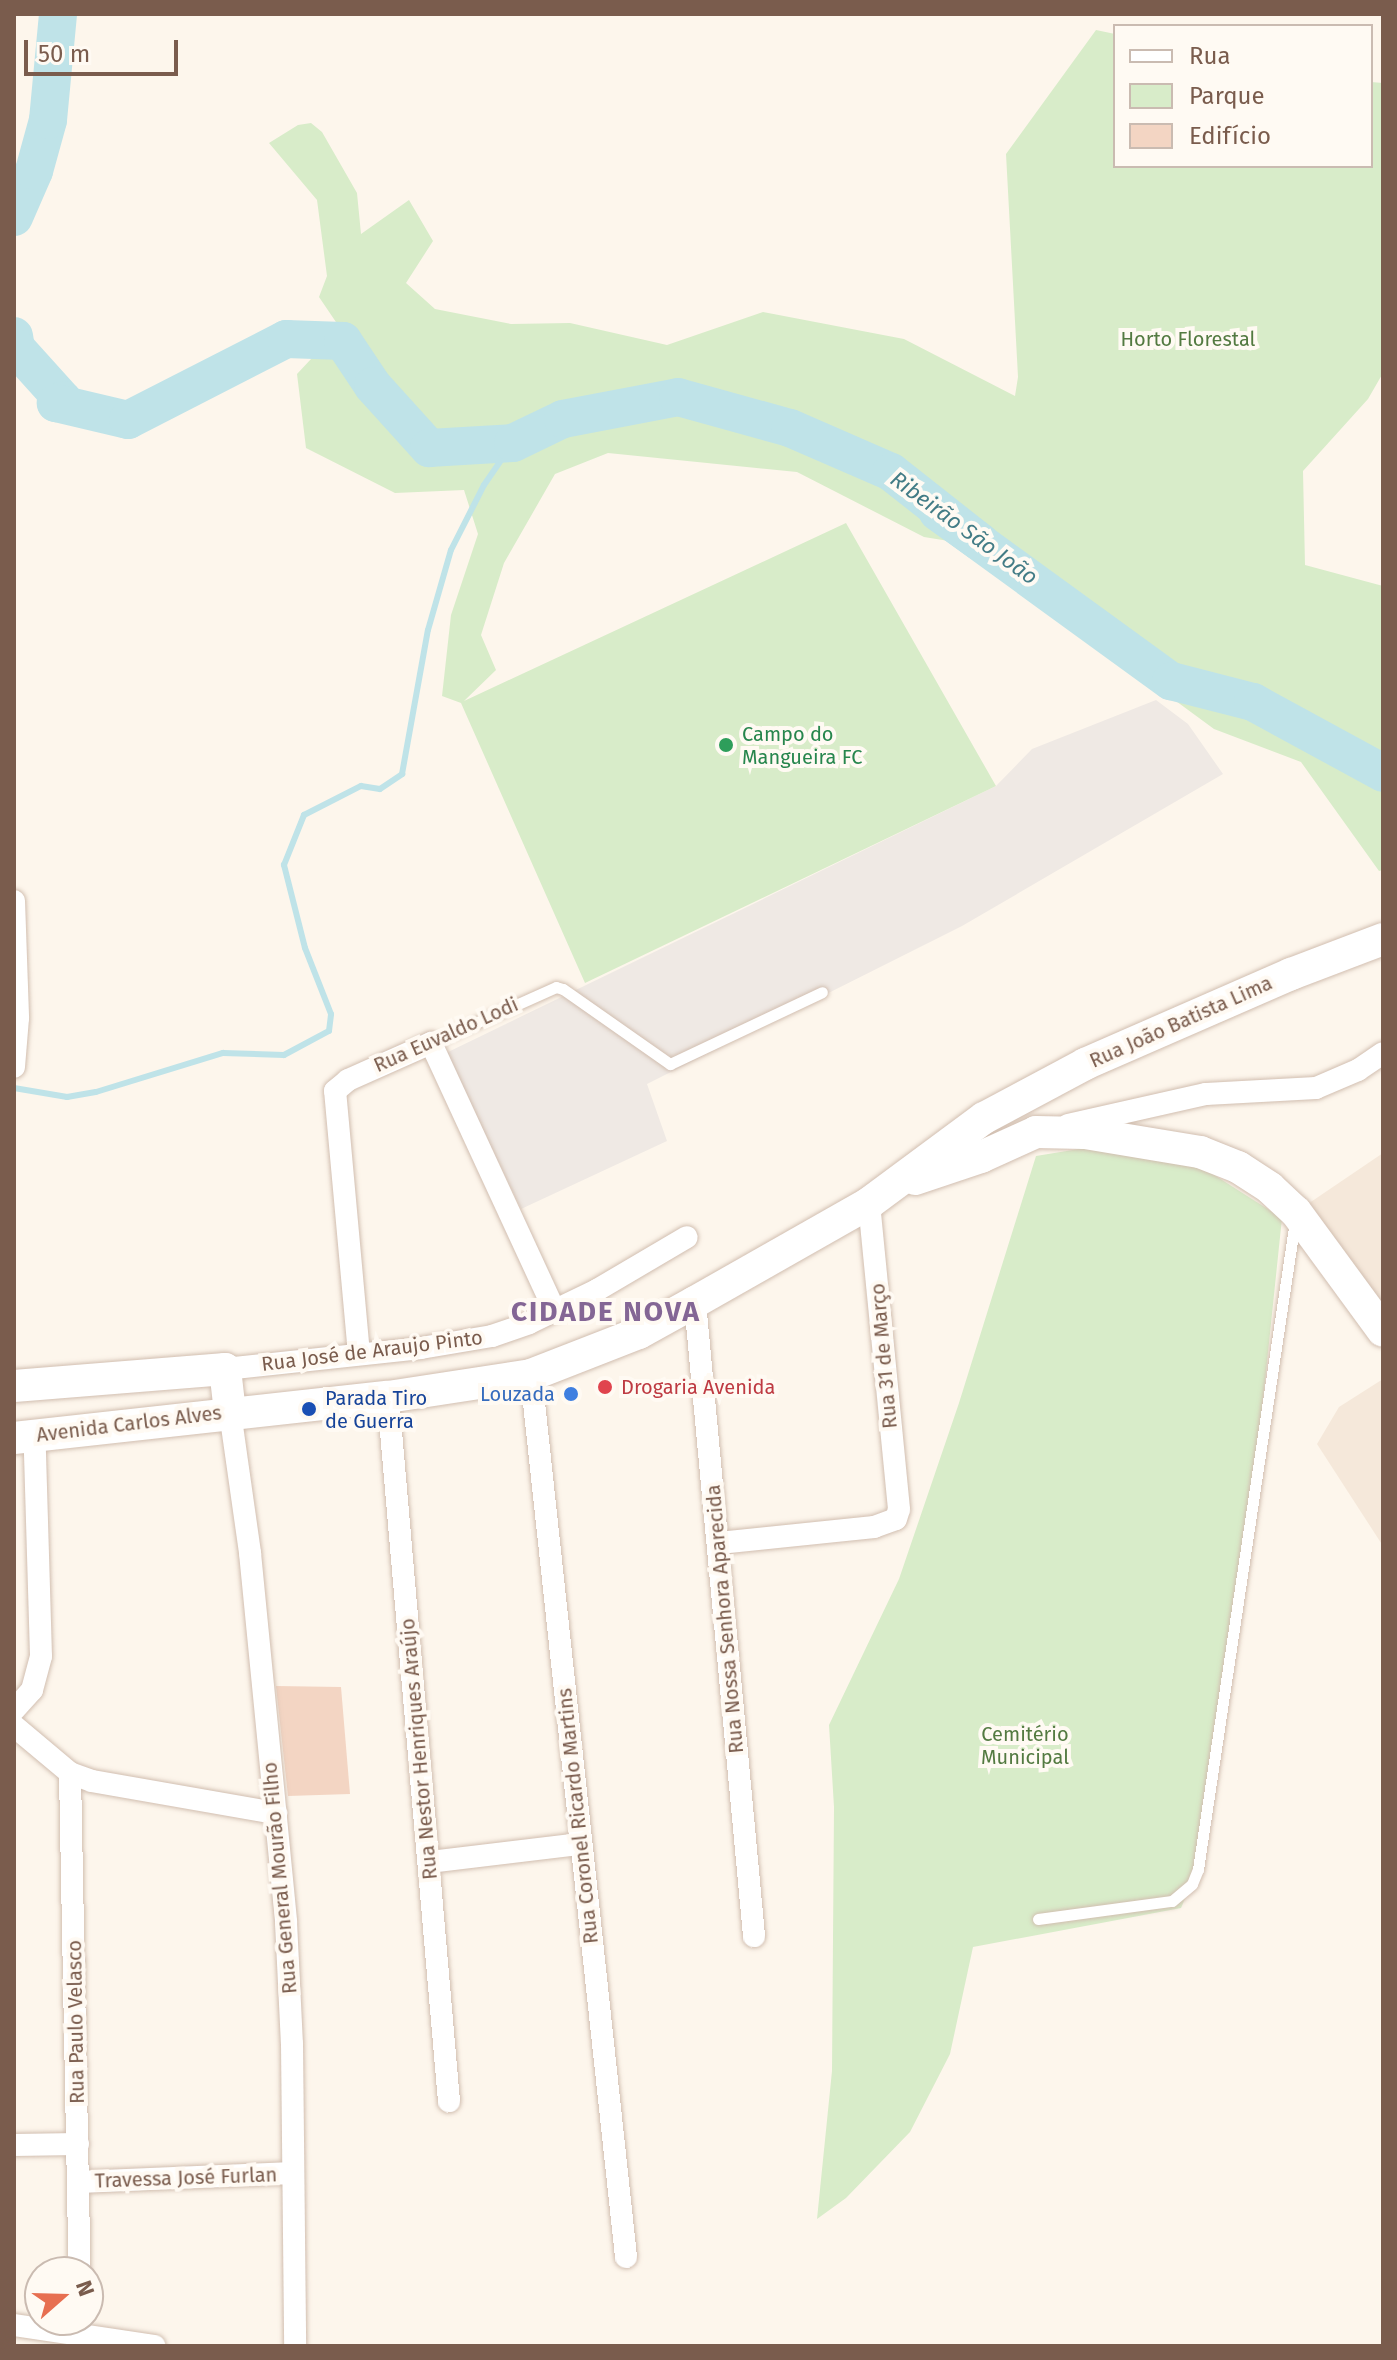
<!DOCTYPE html>
<html>
<head>
<meta charset="utf-8">
<style>
	body { margin:0 }
	#map { position:relative; width:1397px; height:2360px; overflow:hidden; background:#fdf6ec; font-family:"Fira Sans",sans-serif }
	div>[style] { position:absolute }
	.residential>* { inset:0; background:#f5e8da }
	.industrial>* { inset:0; background:#efe9e4 }
	.green>* { inset:0; background:#d8ecc9 }
	.stream>* { height:6px; margin:-3px; padding:0 3px; transform-origin:3px; border-radius:3px; background:#bfe3e8 }
	.river>* { height:38px; margin:-19px; padding:0 19px; transform-origin:19px; border-radius:19px; background:#bfe3e8 }
	.building>* { inset:0; background:#f3d5c3 }
	.roads { filter:drop-shadow(0 0 2px #d1beb0) drop-shadow(0 0 2px #d1beb0) }
	.lane>* { height:11px; margin:-5.5px; padding:0 5.5px; transform-origin:5.5px; border-radius:5.5px; background:#fff }
	.street>* { height:22px; margin:-11px; padding:0 11px; transform-origin:11px; border-radius:11px; background:#fff }
	.secondary>* { height:32px; margin:-16px; padding:0 16px; transform-origin:16px; border-radius:16px; background:#fff }
	.dots>* { width:22px; height:22px; translate:-50% -50%; box-sizing:border-box; border:4px solid #fffaf3; border-radius:50% }
	span { translate:-50% -50%; white-space:nowrap; text-align:center; line-height:1.15; -webkit-text-stroke:8px #fffaf3; paint-order:stroke }
	.park-label { font-size:20px; color:#537a41 }
	.leisure-label { font-size:20px; color:#27864d }
	.left { translate:0 -50%; text-align:left }
	.street-label { font-size:20px; color:#7a5c4d }
	.health-label { font-size:20px; color:#be3a42 }
	.shop-label { font-size:20px; color:#366cbe }
	.right { translate:-100% -50%; text-align:right }
	.transit-label { font-size:20px; color:#164399 }
	.water-label { font-size:22px; color:#437c86; font-style:italic }
	.district-label { font-size:28px; color:#846695; font-weight:700; letter-spacing:2px }
	.frame { position:absolute; inset:0; border:16px solid #7a5c4d; pointer-events:none }
	.legend { position:absolute; left:1113px; top:24px; width:260px; height:144px; box-sizing:border-box; background:#fffaf3; border:2px solid #cabbb1; margin:0; padding:10px 14px; list-style:none; font-size:24px; color:#7a5c4d }
	.legend li { display:flex; align-items:center; gap:16px; height:40px }
	.legend b { width:40px; border:2px solid #cabbb1 }
	.north { position:absolute; left:24px; top:2256px; width:80px; height:80px; box-sizing:border-box; background:#fffaf3; border:2px solid #cabbb1; border-radius:50%; rotate:70deg; font-size:22px; font-weight:700; line-height:32px; text-align:center; color:#7a5c4d }
	.north::after { content:''; display:block; margin:auto; width:28px; height:36px; background:#e76f51; clip-path:polygon(50% 0,100% 100%,50% 72%,0 100%) }
	.scale { position:absolute; left:24px; top:40px; width:154px; height:36px; box-sizing:border-box; border:4px solid #7a5c4d; border-top:0; padding-left:10px; font-size:24px; line-height:28px; white-space:nowrap; color:#7a5c4d; -webkit-text-stroke:6px #fffaf3; paint-order:stroke }
</style>
</head>
<body>
<div id="map">
	<div class="residential">
		<div style="clip-path:polygon(1383px 1153px,1383px 1333px,1296px 1212px)"></div>
		<div style="clip-path:polygon(1383px 1379px,1383px 1546px,1317px 1444px,1339px 1407px)"></div>
	</div>
	<div class="industrial">
		<div style="clip-path:polygon(1156px 700px,1188px 724px,1223px 774px,962px 926px,647px 1084px,667px 1141px,521px 1209px,446px 1053px,996px 786px,1032px 749px)"></div>
	</div>
	<div class="green">
		<div style="clip-path:polygon(1096px 30px,1115px 34px,1115px 166px,1371px 166px,1371px 82px,1383px 83px,1383px 373px,1368px 399px,1303px 471px,1305px 565px,1383px 586px,1383px 870px,1379px 871px,1301px 762px,1214px 729px,961px 543px,924px 537px,797px 472px,608px 453px,555px 474px,504px 563px,481px 635px,496px 670px,464px 701px,846px 523px,996px 786px,585px 983px,461px 703px,442px 696px,451px 615px,478px 534px,464px 490px,395px 493px,306px 448px,297px 374px,340px 328px,319px 297px,327px 276px,317px 200px,269px 143px,298px 125px,311px 123px,322px 132px,357px 193px,361px 234px,409px 200px,433px 241px,406px 283px,435px 309px,511px 324px,570px 323px,667px 345px,763px 312px,904px 339px,1015px 396px,1018px 377px,1006px 154px)"></div>
		<div style="clip-path:polygon(1091px 1147px,1197px 1164px,1282px 1218px,1260px 1429px,1196px 1873px,1181px 1908px,973px 1947px,950px 2054px,910px 2132px,846px 2198px,817px 2219px,832px 2071px,834px 1807px,829px 1725px,899px 1579px,959px 1403px,1036px 1156px)"></div>
	</div>
	<div class="stream">
		<div style="left:14px;top:1088px;width:54px;rotate:9.6deg"></div>
		<div style="left:67px;top:1097px;width:29px;rotate:-10deg"></div>
		<div style="left:96px;top:1092px;width:133px;rotate:-17.1deg"></div>
		<div style="left:223px;top:1053px;width:61px;rotate:1.9deg"></div>
		<div style="left:284px;top:1055px;width:51px;rotate:-28.1deg"></div>
		<div style="left:329px;top:1031px;width:17px;rotate:-83deg"></div>
		<div style="left:331px;top:1014px;width:71px;rotate:-111.5deg"></div>
		<div style="left:305px;top:948px;width:86px;rotate:-104.2deg"></div>
		<div style="left:284px;top:865px;width:54px;rotate:-68.2deg"></div>
		<div style="left:304px;top:815px;width:64px;rotate:-27deg"></div>
		<div style="left:361px;top:786px;width:19px;rotate:9deg"></div>
		<div style="left:380px;top:789px;width:27px;rotate:-34deg"></div>
		<div style="left:402px;top:774px;width:146px;rotate:-79.8deg"></div>
		<div style="left:428px;top:630px;width:83px;rotate:-74deg"></div>
		<div style="left:451px;top:550px;width:73px;rotate:-63.1deg"></div>
		<div style="left:484px;top:485px;width:51px;rotate:-55.4deg"></div>
	</div>
	<div class="river">
		<div style="left:14px;top:217px;width:50px;rotate:-66.5deg"></div>
		<div style="left:34px;top:171px;width:53px;rotate:-74.6deg"></div>
		<div style="left:48px;top:120px;width:106px;rotate:-84.6deg"></div>
		<div style="left:14px;top:336px;width:12px;rotate:81deg"></div>
		<div style="left:16px;top:348px;width:70px;rotate:47.9deg"></div>
		<div style="left:63px;top:400px;width:8px;rotate:157deg"></div>
		<div style="left:56px;top:403px;width:74px;rotate:13.3deg"></div>
		<div style="left:128px;top:420px;width:178px;rotate:-27.1deg"></div>
		<div style="left:286px;top:339px;width:57px;rotate:2deg"></div>
		<div style="left:343px;top:341px;width:54px;rotate:56.3deg"></div>
		<div style="left:373px;top:386px;width:84px;rotate:47.9deg"></div>
		<div style="left:429px;top:448px;width:84px;rotate:-3.4deg"></div>
		<div style="left:513px;top:443px;width:55px;rotate:-25.6deg"></div>
		<div style="left:563px;top:419px;width:117px;rotate:-10.8deg"></div>
		<div style="left:678px;top:397px;width:116px;rotate:15.5deg"></div>
		<div style="left:790px;top:428px;width:110px;rotate:23.5deg"></div>
		<div style="left:891px;top:472px;width:113px;rotate:38.2deg"></div>
		<div style="left:980px;top:542px;width:52px;rotate:-144.5deg"></div>
		<div style="left:938px;top:512px;width:288px;rotate:36deg"></div>
		<div style="left:1171px;top:681px;width:85px;rotate:14.4deg"></div>
		<div style="left:1253px;top:702px;width:148px;rotate:28.6deg"></div>
	</div>
	<div class="building">
		<div style="clip-path:polygon(276px 1686px,341px 1687px,350px 1794px,288px 1796px)"></div>
	</div>
	<div class="roads">
		<div class="lane">
			<div style="left:431px;top:1043px;width:137px;rotate:-24.1deg"></div>
			<div style="left:556px;top:987px;width:7px;rotate:16deg"></div>
			<div style="left:563px;top:989px;width:131px;rotate:35deg"></div>
			<div style="left:670px;top:1064px;width:168px;rotate:-25.3deg"></div>
			<div style="left:1038px;top:1919px;width:135px;rotate:-7.7deg"></div>
			<div style="left:1172px;top:1901px;width:26px;rotate:-40deg"></div>
			<div style="left:1192px;top:1884px;width:16px;rotate:-68deg"></div>
			<div style="left:1198px;top:1869px;width:655px;rotate:-81.49deg"></div>
		</div>
		<div class="street">
			<div style="left:14px;top:901px;width:117px;rotate:88deg"></div>
			<div style="left:18px;top:1018px;width:49px;rotate:94.7deg"></div>
			<div style="left:1068px;top:1125px;width:141px;rotate:-12.7deg"></div>
			<div style="left:1206px;top:1094px;width:110px;rotate:-3.1deg"></div>
			<div style="left:1316px;top:1088px;width:46px;rotate:-23.2deg"></div>
			<div style="left:1358px;top:1070px;width:30px;rotate:-34deg"></div>
			<div style="left:695px;top:1302px;width:637px;rotate:84.68deg"></div>
			<div style="left:359px;top:1354px;width:264px;rotate:-95.2deg"></div>
			<div style="left:335px;top:1091px;width:17px;rotate:-40deg"></div>
			<div style="left:348px;top:1080px;width:91px;rotate:-24deg"></div>
			<div style="left:431px;top:1043px;width:295px;rotate:65.2deg"></div>
			<div style="left:225px;top:1369px;width:197px;rotate:-6.1deg"></div>
			<div style="left:421px;top:1348px;width:72px;rotate:-9.6deg"></div>
			<div style="left:492px;top:1336px;width:39px;rotate:-19deg"></div>
			<div style="left:529px;top:1323px;width:76px;rotate:-25.9deg"></div>
			<div style="left:597px;top:1290px;width:104px;rotate:-30.5deg"></div>
			<div style="left:531px;top:1375px;width:887px;rotate:83.85deg"></div>
			<div style="left:388px;top:1397px;width:707px;rotate:85.05deg"></div>
			<div style="left:230px;top:1412px;width:142px;rotate:81.9deg"></div>
			<div style="left:250px;top:1553px;width:371px;rotate:84.4deg"></div>
			<div style="left:286px;top:1922px;width:122px;rotate:87.2deg"></div>
			<div style="left:292px;top:2044px;width:302px;rotate:89.4deg"></div>
			<div style="left:719px;top:1543px;width:156px;rotate:-5.9deg"></div>
			<div style="left:874px;top:1527px;width:23px;rotate:-20deg"></div>
			<div style="left:896px;top:1519px;width:10px;rotate:-73deg"></div>
			<div style="left:899px;top:1509px;width:307px;rotate:-95.6deg"></div>
			<div style="left:14px;top:1710px;width:27px;rotate:-48deg"></div>
			<div style="left:32px;top:1690px;width:35px;rotate:-75deg"></div>
			<div style="left:41px;top:1656px;width:208px;rotate:-91.7deg"></div>
			<div style="left:14px;top:1726px;width:73px;rotate:40deg"></div>
			<div style="left:70px;top:1773px;width:23px;rotate:20deg"></div>
			<div style="left:92px;top:1781px;width:187px;rotate:9.9deg"></div>
			<div style="left:70px;top:1773px;width:499px;rotate:88.9deg"></div>
			<div style="left:429px;top:1862px;width:152px;rotate:-6.8deg"></div>
			<div style="left:14px;top:2145px;width:64px;rotate:-0.9deg"></div>
			<div style="left:79px;top:2182px;width:214px;rotate:-2.4deg"></div>
			<div style="left:14px;top:2325px;width:142px;rotate:8.5deg"></div>
		</div>
		<div class="secondary">
			<div style="left:915px;top:1179px;width:70px;rotate:-18.4deg"></div>
			<div style="left:981px;top:1157px;width:60px;rotate:-24.4deg"></div>
			<div style="left:1036px;top:1132px;width:49px;rotate:1.2deg"></div>
			<div style="left:1085px;top:1133px;width:117px;rotate:9.4deg"></div>
			<div style="left:1200px;top:1152px;width:41px;rotate:21.5deg"></div>
			<div style="left:1238px;top:1167px;width:38px;rotate:33deg"></div>
			<div style="left:1270px;top:1188px;width:35px;rotate:43deg"></div>
			<div style="left:1296px;top:1212px;width:147px;rotate:53.8deg"></div>
			<div style="left:14px;top:1386px;width:212px;rotate:-4.6deg"></div>
			<div style="left:225px;top:1369px;width:43px;rotate:83.4deg"></div>
			<div style="left:14px;top:1438px;width:376px;rotate:-6.3deg"></div>
			<div style="left:388px;top:1397px;width:145px;rotate:-8.7deg"></div>
			<div style="left:531px;top:1375px;width:116px;rotate:-21.3deg"></div>
			<div style="left:639px;top:1333px;width:64px;rotate:-29deg"></div>
			<div style="left:695px;top:1302px;width:200px;rotate:-29.6deg"></div>
			<div style="left:869px;top:1203px;width:143px;rotate:-36.5deg"></div>
			<div style="left:984px;top:1118px;width:115px;rotate:-28.1deg"></div>
			<div style="left:1085px;top:1064px;width:225px;rotate:-23.6deg"></div>
			<div style="left:1291px;top:974px;width:98px;rotate:-20.8deg"></div>
		</div>
	</div>
	<div class="dots">
		<div style="left:726px;top:745px;background:#2e9e5b"></div>
		<div style="left:605px;top:1387px;background:#e0444e"></div>
		<div style="left:571px;top:1394px;background:#3f7fe0"></div>
		<div style="left:309px;top:1409px;background:#1a4fb4"></div>
	</div>
	<div class="park-label">
		<span style="left:1188px;top:339px">Horto Florestal</span>
		<span style="left:1025px;top:1746px">Cemitério<br>Municipal</span>
	</div>
	<div class="leisure-label">
		<span class="left" style="left:742px;top:746px">Campo do<br>Mangueira FC</span>
	</div>
	<div class="street-label">
		<span style="left:1181px;top:1022px;rotate:-24deg">Rua João Batista Lima</span>
		<span style="left:446px;top:1035px;rotate:-24deg">Rua Euvaldo Lodi</span>
		<span style="left:372px;top:1351px;rotate:-7deg">Rua José de Araujo Pinto</span>
		<span style="left:884px;top:1356px;rotate:-95deg">Rua 31 de Março</span>
		<span style="left:129px;top:1424px;rotate:-7deg">Avenida Carlos Alves</span>
		<span style="left:725px;top:1619px;rotate:-95deg">Rua Nossa Senhora Aparecida</span>
		<span style="left:419px;top:1749px;rotate:-95deg">Rua Nestor Henriques Araújo</span>
		<span style="left:578px;top:1816px;rotate:-96deg">Rua Coronel Ricardo Martins</span>
		<span style="left:280px;top:1878px;rotate:-95deg">Rua General Mourão Filho</span>
		<span style="left:76px;top:2022px;rotate:-91deg">Rua Paulo Velasco</span>
		<span style="left:186px;top:2178px;rotate:-2deg">Travessa José Furlan</span>
	</div>
	<div class="health-label">
		<span class="left" style="left:621px;top:1387px">Drogaria Avenida</span>
	</div>
	<div class="shop-label">
		<span class="right" style="left:555px;top:1394px">Louzada</span>
	</div>
	<div class="transit-label">
		<span class="left" style="left:325px;top:1410px">Parada Tiro<br>de Guerra</span>
	</div>
	<div class="water-label">
		<span style="left:964px;top:528px;rotate:36deg">Ribeirão São João</span>
	</div>
	<div class="district-label">
		<span style="left:606px;top:1312px">CIDADE NOVA</span>
	</div>
	<div class="frame"></div>
	<ul class="legend">
	<li><b style="height:10px;background:#fff"></b>Rua</li>
	<li><b style="height:22px;background:#d8ecc9"></b>Parque</li>
	<li><b style="height:22px;background:#f3d5c3"></b>Edifício</li>
	</ul>
	<div class="north">N</div>
	<div class="scale">50 m</div>
</div>
</body>
</html>
